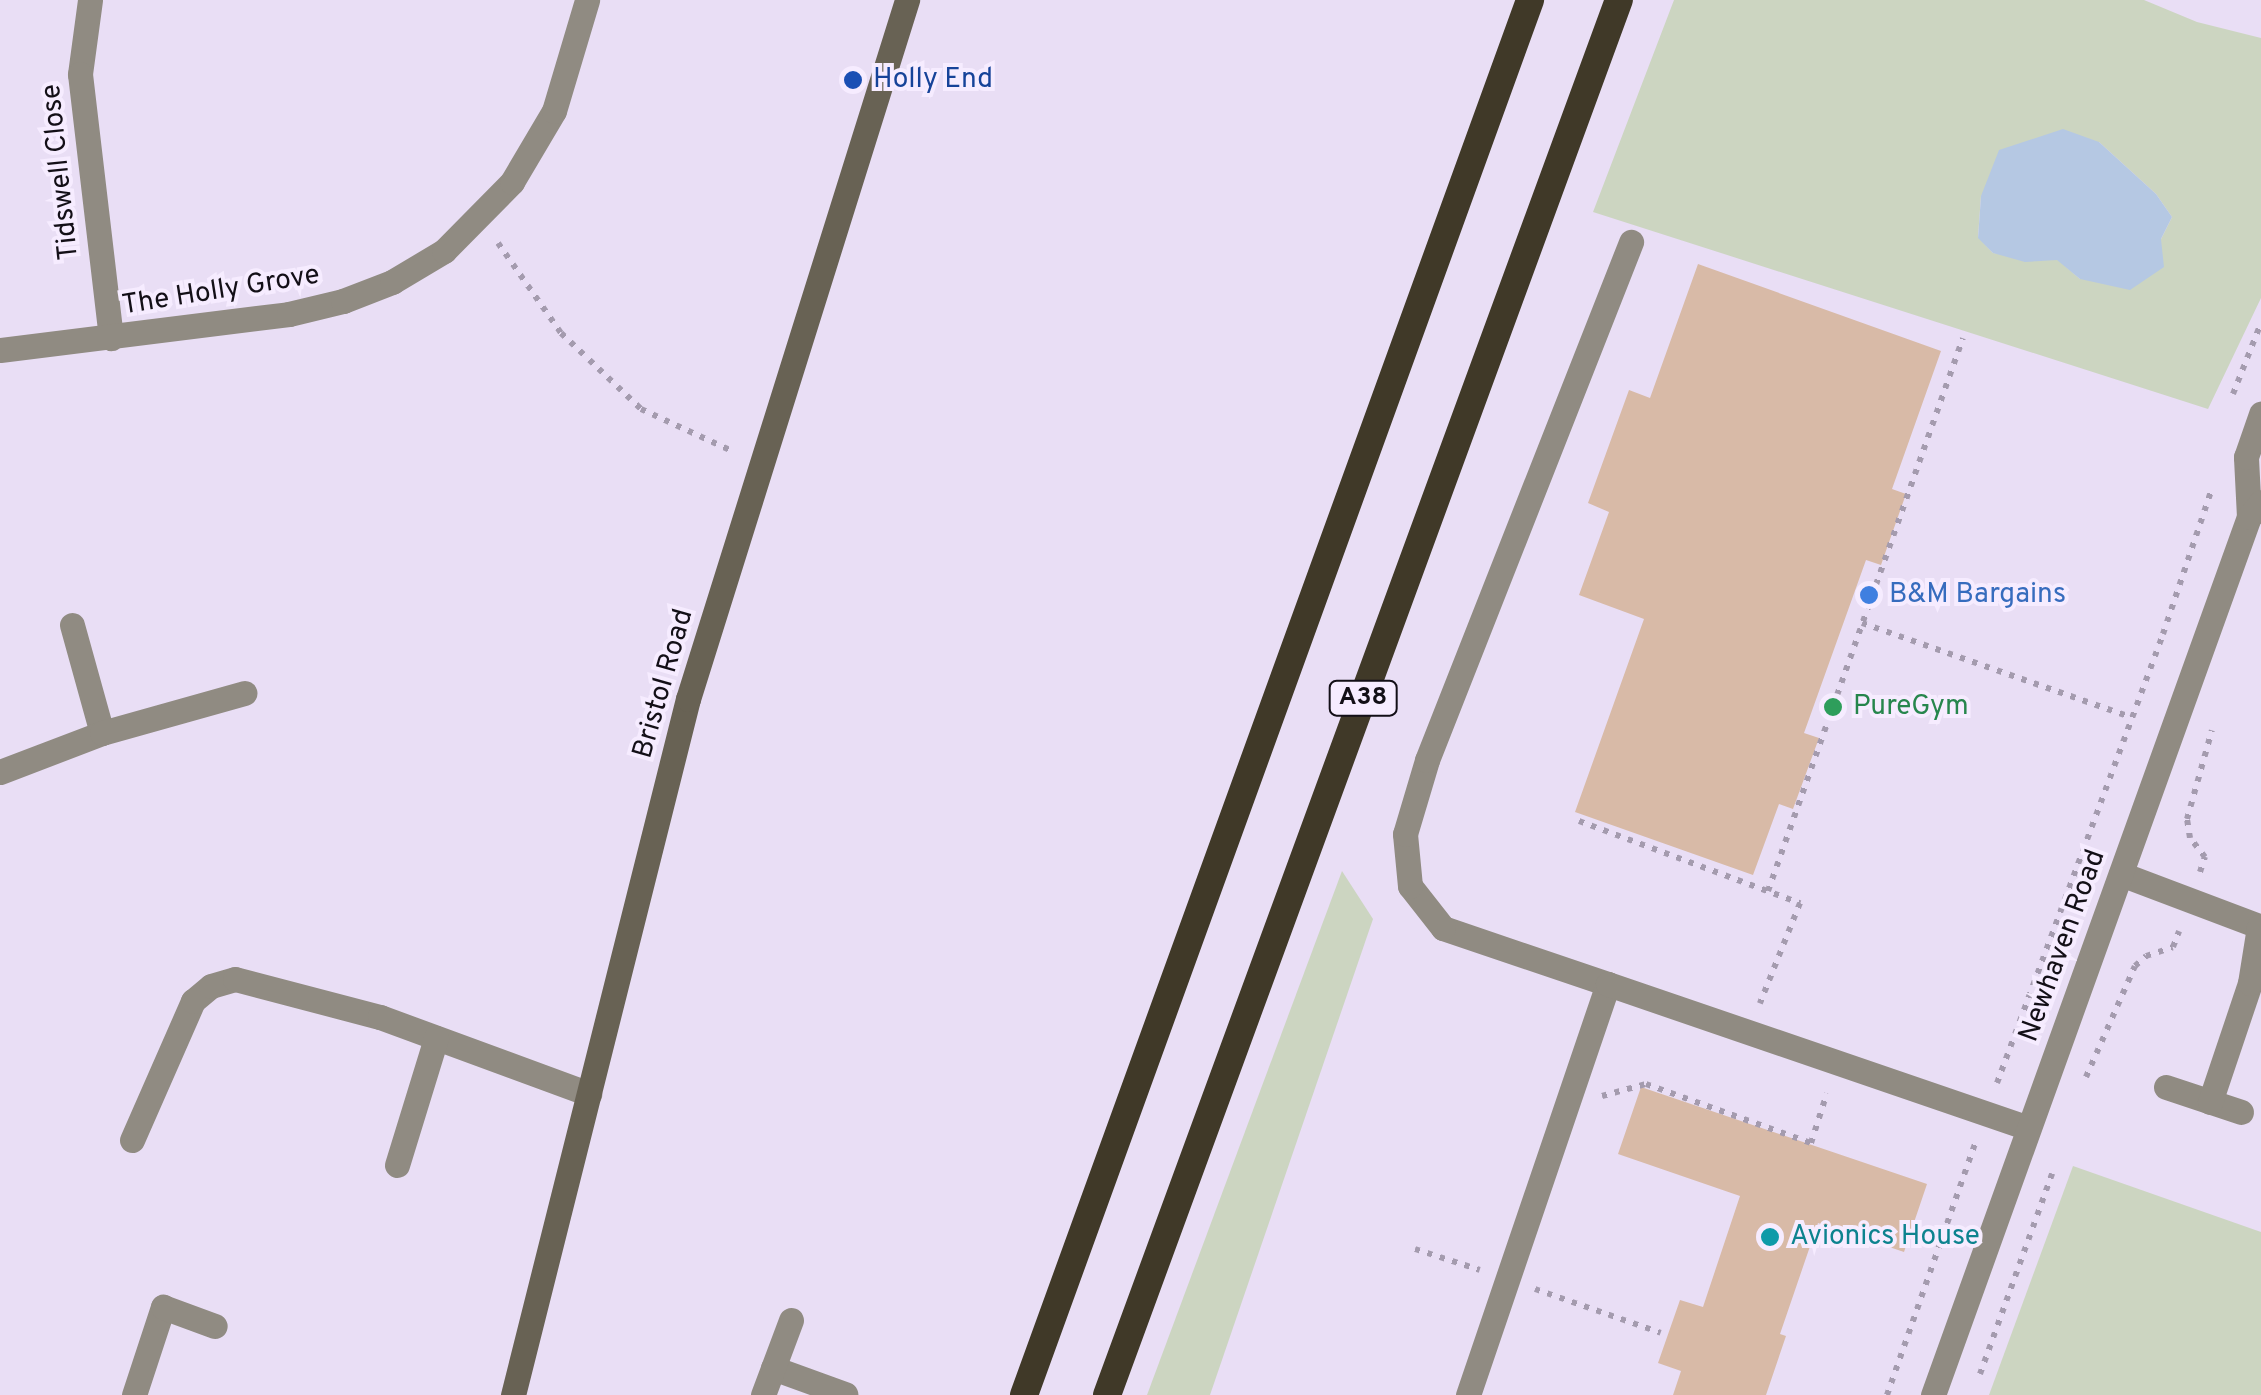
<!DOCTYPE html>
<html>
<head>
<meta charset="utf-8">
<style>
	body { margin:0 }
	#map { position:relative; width:2261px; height:1395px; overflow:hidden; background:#e9def5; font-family:Overpass,sans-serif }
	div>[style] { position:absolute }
	.green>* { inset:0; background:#ccd5c1 }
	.water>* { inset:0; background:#b5c8e3 }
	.building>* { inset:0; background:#d8baa7 }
	.path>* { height:6px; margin-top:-3px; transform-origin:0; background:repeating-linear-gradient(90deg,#a49bae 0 5px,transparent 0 13px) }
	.service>* { height:25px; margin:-12.5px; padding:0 12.5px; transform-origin:12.5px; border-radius:12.5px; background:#908b82 }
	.minor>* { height:25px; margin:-12.5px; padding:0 12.5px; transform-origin:12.5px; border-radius:12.5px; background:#908b82 }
	.tertiary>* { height:25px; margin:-12.5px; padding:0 12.5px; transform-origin:12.5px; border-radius:12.5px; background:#908b82 }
	.secondary>* { height:25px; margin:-12.5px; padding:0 12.5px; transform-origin:12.5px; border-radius:12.5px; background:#686254 }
	.trunk>* { height:28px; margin:-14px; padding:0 14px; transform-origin:14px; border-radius:14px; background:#403928 }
	.dots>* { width:28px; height:28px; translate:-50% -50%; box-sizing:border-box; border:5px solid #f6ecff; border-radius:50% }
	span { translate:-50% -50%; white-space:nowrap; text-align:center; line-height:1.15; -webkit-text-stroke:8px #f6ecff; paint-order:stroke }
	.shield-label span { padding:2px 8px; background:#f6ecff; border:2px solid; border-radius:8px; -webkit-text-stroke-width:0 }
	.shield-label { font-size:25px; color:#130f17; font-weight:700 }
	.transit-label { font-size:28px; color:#164399 }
	.left { translate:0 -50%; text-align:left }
	.street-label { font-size:28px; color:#130f17 }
	.shop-label { font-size:28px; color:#366cbe }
	.leisure-label { font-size:28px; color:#27864d }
	.culture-label { font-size:28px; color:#0d838f }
</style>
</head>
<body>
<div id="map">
	<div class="green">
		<div style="clip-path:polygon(evenodd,1674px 0,2144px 0,2197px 22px,2261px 38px,2261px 298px,2208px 409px,1593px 212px,1674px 0,2099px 142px,2156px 194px,2172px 217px,2161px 239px,2080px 279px,2057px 259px,1993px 253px,1978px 237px,1981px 196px,2099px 142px)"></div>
		<div style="clip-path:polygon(1342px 871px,1373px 919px,1210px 1395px,1147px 1395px)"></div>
		<div style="clip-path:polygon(2073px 1166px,2261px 1232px,2261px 1395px,1989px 1395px)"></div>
	</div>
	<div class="water">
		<div style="clip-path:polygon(2063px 129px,2099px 142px,2156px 194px,2172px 217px,2161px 239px,2164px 267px,2130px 290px,2080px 279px,2057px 260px,2025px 262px,1993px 253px,1978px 238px,1981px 196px,1999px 150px)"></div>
	</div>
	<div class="building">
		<div style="clip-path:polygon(1698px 264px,1941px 351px,1892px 489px,1906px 494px,1881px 565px,1866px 560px,1804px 733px,1819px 738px,1793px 809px,1779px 804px,1753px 875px,1575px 812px,1644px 619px,1579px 595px,1609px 512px,1588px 503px,1629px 390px,1650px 398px)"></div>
		<div style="clip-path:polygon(1641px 1087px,1927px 1184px,1904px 1252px,1818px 1223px,1780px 1334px,1786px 1336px,1766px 1395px,1673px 1395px,1681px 1371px,1658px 1363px,1680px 1300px,1703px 1307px,1740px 1196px,1618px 1154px)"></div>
	</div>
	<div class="path">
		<div style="left:498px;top:243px;width:110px;rotate:55deg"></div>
		<div style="left:561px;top:333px;width:110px;rotate:43.5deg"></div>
		<div style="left:641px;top:409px;width:102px;rotate:24.8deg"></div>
		<div style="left:2233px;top:394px;width:76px;rotate:-68.5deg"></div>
		<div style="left:1862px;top:623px;width:284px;rotate:19.3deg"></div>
		<div style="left:1579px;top:821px;width:236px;rotate:20.4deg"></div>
		<div style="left:1800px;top:903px;width:108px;rotate:111.8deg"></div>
		<div style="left:2200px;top:872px;width:16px;rotate:-72deg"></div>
		<div style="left:2205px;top:857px;width:24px;rotate:-128deg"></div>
		<div style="left:2190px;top:838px;width:19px;rotate:-99deg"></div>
		<div style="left:2187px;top:819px;width:92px;rotate:-74.3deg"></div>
		<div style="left:1768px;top:891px;width:586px;rotate:-70.58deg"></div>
		<div style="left:2086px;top:1077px;width:121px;rotate:-66.2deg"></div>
		<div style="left:2135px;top:966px;width:15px;rotate:-42deg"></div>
		<div style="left:2146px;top:956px;width:28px;rotate:-18deg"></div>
		<div style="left:2173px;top:947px;width:17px;rotate:-69deg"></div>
		<div style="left:1997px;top:1083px;width:479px;rotate:-69.7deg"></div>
		<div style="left:2163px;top:634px;width:154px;rotate:-71.4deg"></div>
		<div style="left:1602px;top:1096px;width:46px;rotate:-15.3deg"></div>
		<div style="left:1646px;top:1084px;width:175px;rotate:19.7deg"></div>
		<div style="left:1811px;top:1143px;width:52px;rotate:-72.3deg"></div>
		<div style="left:1415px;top:1249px;width:68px;rotate:17.9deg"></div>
		<div style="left:1535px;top:1289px;width:133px;rotate:19.2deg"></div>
		<div style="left:1980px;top:1374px;width:213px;rotate:-70.2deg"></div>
		<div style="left:1887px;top:1395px;width:269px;rotate:-70.7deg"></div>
	</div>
	<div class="service">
		<div style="left:72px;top:625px;width:112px;rotate:74.5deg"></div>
		<div style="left:2121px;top:874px;width:150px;rotate:20.7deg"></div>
		<div style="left:1608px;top:984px;width:174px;rotate:-161.3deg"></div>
		<div style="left:1443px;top:928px;width:53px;rotate:-128.2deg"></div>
		<div style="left:1410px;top:886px;width:52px;rotate:-95.5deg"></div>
		<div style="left:1405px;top:834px;width:77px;rotate:-73.4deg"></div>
		<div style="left:1427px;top:760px;width:557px;rotate:-68.5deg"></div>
		<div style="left:2166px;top:1087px;width:79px;rotate:18.4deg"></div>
		<div style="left:2210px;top:1102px;width:126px;rotate:-71.4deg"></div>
		<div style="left:2250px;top:983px;width:57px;rotate:-80.9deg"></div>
		<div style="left:132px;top:1140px;width:152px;rotate:-66.3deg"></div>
		<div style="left:193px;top:1001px;width:23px;rotate:-40deg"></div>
		<div style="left:211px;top:986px;width:25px;rotate:-16deg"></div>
		<div style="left:235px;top:979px;width:150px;rotate:14.7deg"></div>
		<div style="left:380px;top:1017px;width:223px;rotate:20.2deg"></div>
		<div style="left:397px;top:1165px;width:133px;rotate:-72.9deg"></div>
	</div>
	<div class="minor">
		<div style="left:90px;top:0;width:75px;rotate:97.7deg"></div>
		<div style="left:80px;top:74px;width:266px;rotate:83.3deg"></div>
		<div style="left:0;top:350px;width:291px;rotate:-7.1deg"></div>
		<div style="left:289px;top:314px;width:56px;rotate:-13.5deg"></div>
		<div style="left:343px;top:301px;width:53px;rotate:-21.2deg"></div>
		<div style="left:392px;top:282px;width:61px;rotate:-30.8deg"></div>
		<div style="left:444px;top:251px;width:97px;rotate:-45.4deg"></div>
		<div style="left:512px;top:182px;width:82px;rotate:-59.4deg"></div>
		<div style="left:554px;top:111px;width:116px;rotate:-73.4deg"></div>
		<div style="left:0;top:772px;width:109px;rotate:-20.9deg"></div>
		<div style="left:102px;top:733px;width:148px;rotate:-15.7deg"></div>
		<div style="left:773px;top:1368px;width:77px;rotate:19.9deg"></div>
		<div style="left:134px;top:1395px;width:93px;rotate:-71.8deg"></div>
		<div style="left:163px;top:1307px;width:55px;rotate:20.1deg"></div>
		<div style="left:763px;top:1395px;width:80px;rotate:-69.5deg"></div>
		<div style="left:1468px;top:1395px;width:434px;rotate:-71.2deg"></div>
		<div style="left:1608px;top:984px;width:444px;rotate:18.9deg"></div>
	</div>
	<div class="tertiary">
		<div style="left:2249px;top:517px;width:60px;rotate:-92.9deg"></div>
		<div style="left:2246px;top:457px;width:46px;rotate:-70.8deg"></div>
		<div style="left:1933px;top:1395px;width:933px;rotate:-70.21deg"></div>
		<div style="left:2249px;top:517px;width:19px;rotate:-51deg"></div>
	</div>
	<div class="secondary">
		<div style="left:513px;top:1395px;width:718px;rotate:-75.89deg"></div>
		<div style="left:688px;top:699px;width:733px;rotate:-72.6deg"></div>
	</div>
	<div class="trunk">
		<div style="left:1024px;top:1395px;width:1484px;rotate:-70.06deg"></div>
		<div style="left:1107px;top:1395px;width:1486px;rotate:-69.85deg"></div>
	</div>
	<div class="dots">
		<div style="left:853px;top:80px;background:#1a4fb4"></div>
		<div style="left:1869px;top:595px;background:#3f7fe0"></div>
		<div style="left:1833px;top:707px;background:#2e9e5b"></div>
		<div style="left:1770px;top:1237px;background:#0f9aa8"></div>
	</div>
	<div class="shield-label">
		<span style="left:1363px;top:698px">A38</span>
	</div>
	<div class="transit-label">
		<span class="left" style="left:873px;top:80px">Holly End</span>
	</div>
	<div class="street-label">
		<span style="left:61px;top:172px;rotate:-96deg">Tidswell Close</span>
		<span style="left:221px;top:291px;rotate:-9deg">The Holly Grove</span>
		<span style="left:664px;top:684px;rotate:-74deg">Bristol Road</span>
		<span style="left:2063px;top:946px;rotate:-70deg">Newhaven Road</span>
	</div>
	<div class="shop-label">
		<span class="left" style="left:1889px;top:595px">B&amp;M Bargains</span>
	</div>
	<div class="leisure-label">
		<span class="left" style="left:1853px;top:707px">PureGym</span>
	</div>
	<div class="culture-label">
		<span class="left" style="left:1790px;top:1237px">Avionics House</span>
	</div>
</div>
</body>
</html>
